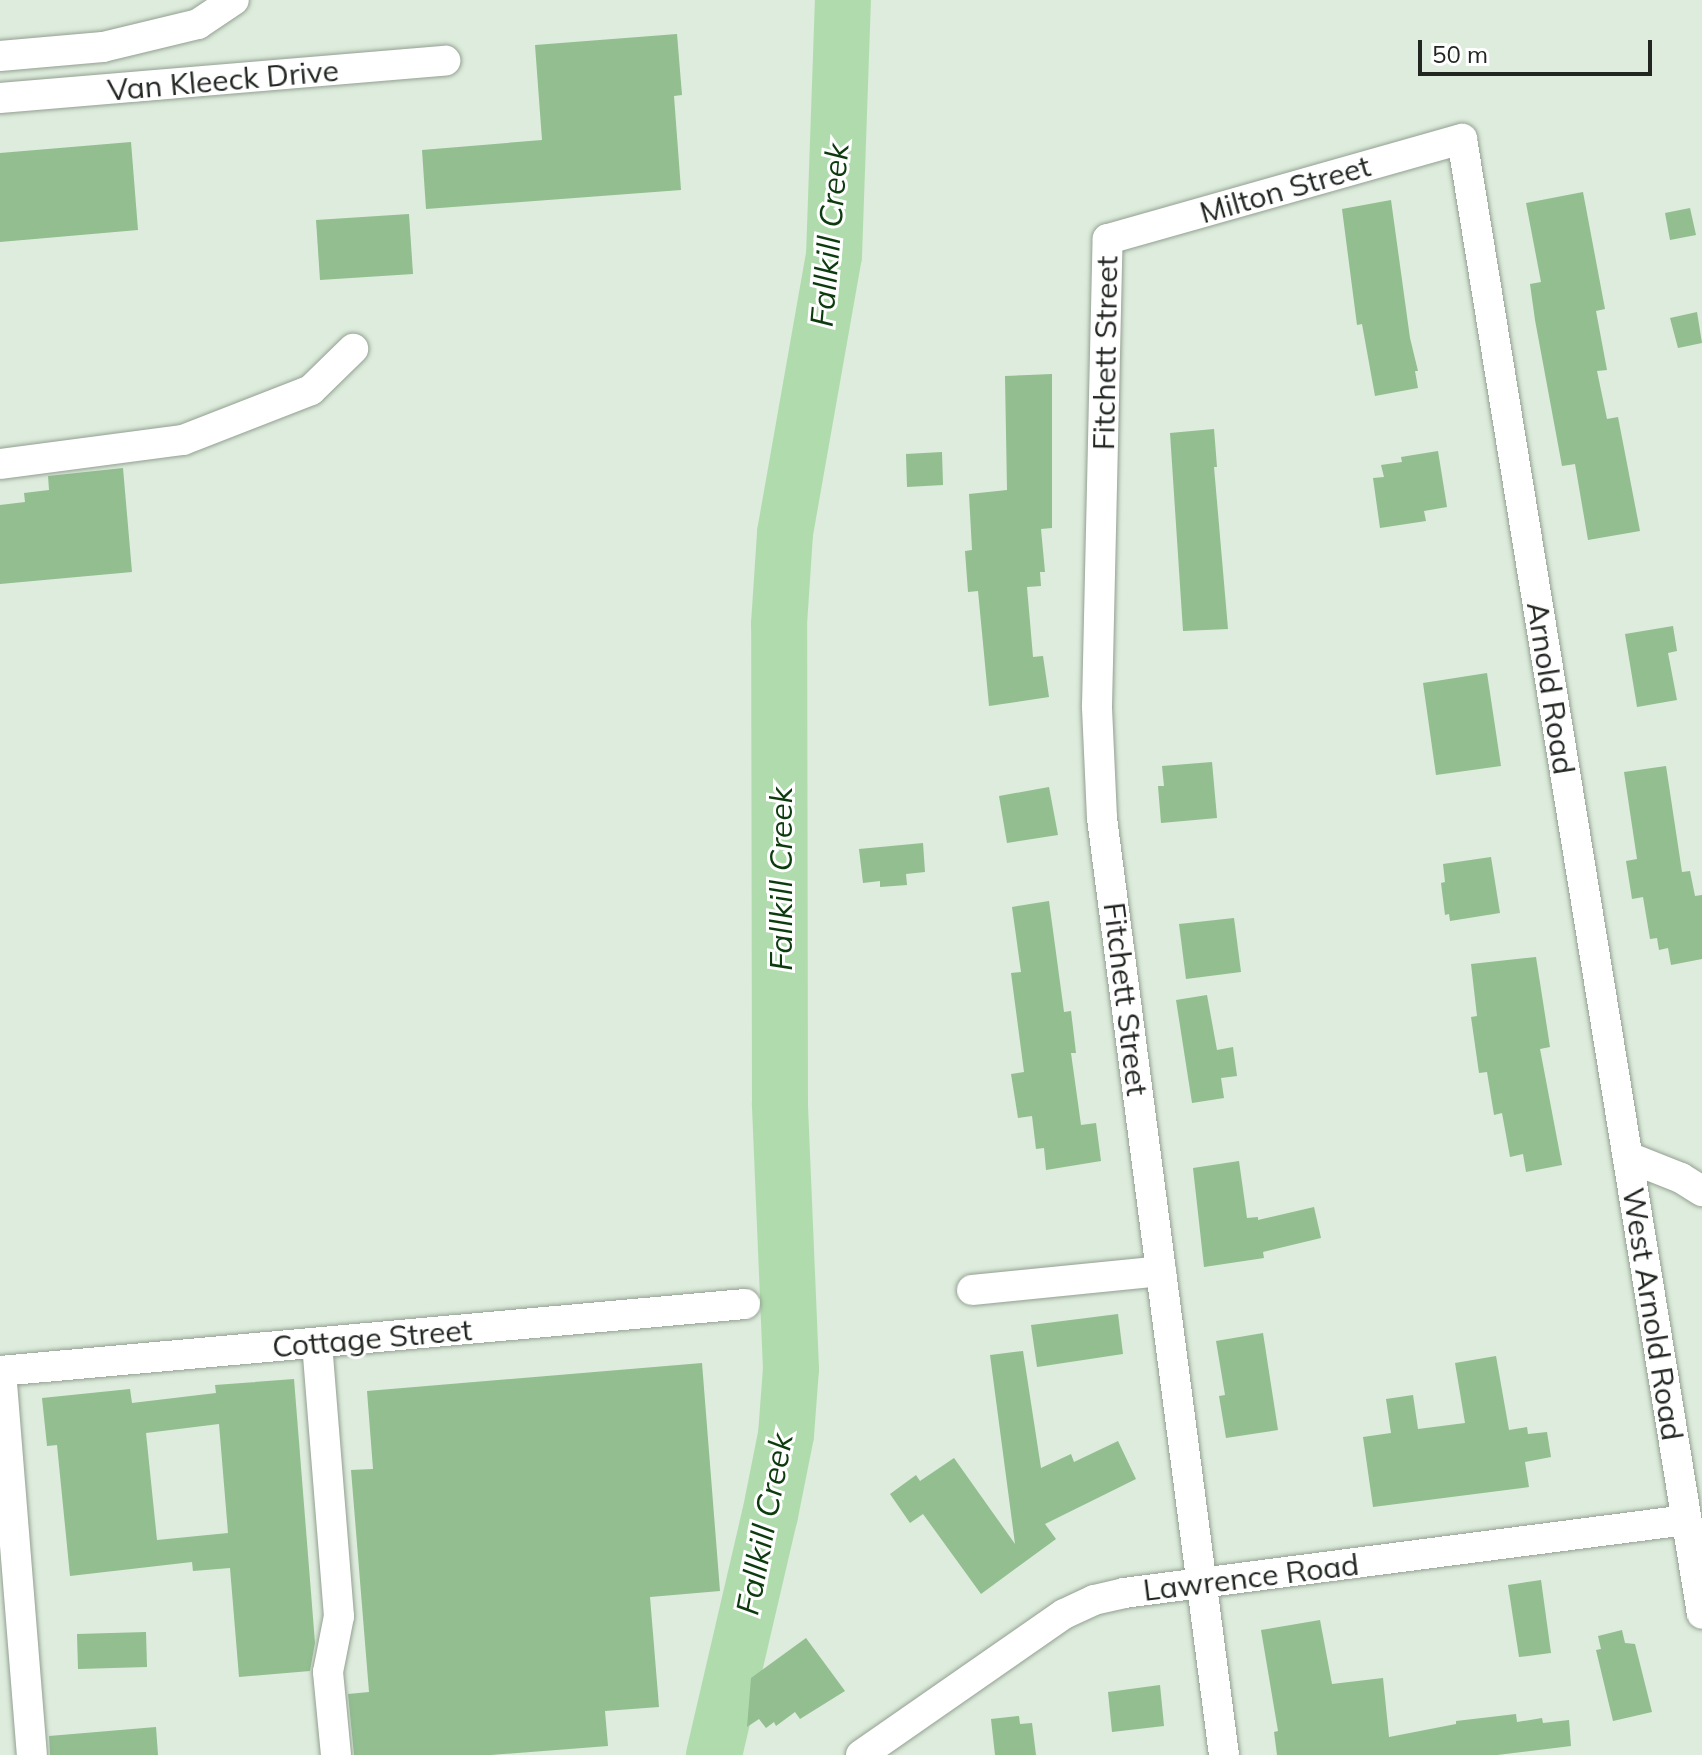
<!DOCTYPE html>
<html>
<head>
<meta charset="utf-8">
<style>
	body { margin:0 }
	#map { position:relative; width:1702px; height:1755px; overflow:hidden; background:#ddecdc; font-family:Mulish,sans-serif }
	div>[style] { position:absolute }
	.river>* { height:56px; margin:-28px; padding:0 28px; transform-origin:28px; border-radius:28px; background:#b0dcad }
	.building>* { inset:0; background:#92be90 }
	.roads { filter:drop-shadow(0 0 2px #93a092) drop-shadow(0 0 2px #93a092) }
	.minor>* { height:30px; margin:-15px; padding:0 15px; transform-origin:15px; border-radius:15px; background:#fff }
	span { translate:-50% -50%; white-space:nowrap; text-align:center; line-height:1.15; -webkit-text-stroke:6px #fff; paint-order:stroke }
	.street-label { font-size:30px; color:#212621 }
	.water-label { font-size:32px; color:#0c3b0e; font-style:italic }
	.scale { position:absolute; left:1418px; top:40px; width:234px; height:36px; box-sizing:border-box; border:4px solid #212621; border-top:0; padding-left:10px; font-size:24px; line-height:28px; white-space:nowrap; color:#212621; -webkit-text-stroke:6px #fff; paint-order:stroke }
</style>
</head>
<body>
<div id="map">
	<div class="river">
		<div style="left:714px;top:1755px;width:246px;rotate:-76.9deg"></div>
		<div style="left:770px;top:1515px;width:82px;rotate:-78.7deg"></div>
		<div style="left:786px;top:1435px;width:66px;rotate:-85.7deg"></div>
		<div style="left:791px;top:1369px;width:266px;rotate:-92.4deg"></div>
		<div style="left:780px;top:1103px;width:479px;rotate:-90.1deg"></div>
		<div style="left:779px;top:624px;width:91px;rotate:-86.2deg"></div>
		<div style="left:785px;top:533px;width:281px;rotate:-80deg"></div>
		<div style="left:834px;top:256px;width:256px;rotate:-88deg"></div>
	</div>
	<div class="building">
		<div style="clip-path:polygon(677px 34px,682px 95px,674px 96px,681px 190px,426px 209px,422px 150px,542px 140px,535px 45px)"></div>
		<div style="clip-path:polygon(131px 142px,138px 230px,0 242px,0 153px)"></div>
		<div style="clip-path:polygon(1583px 192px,1605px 309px,1596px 311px,1607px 370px,1597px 371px,1607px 419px,1618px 417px,1640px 531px,1588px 540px,1575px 464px,1562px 466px,1535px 320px,1530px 284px,1541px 282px,1526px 203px)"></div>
		<div style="clip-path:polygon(1391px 200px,1410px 338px,1418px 371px,1415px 371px,1418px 388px,1375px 396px,1362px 324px,1357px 325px,1342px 209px)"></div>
		<div style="clip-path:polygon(1690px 208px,1696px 235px,1670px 240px,1665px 213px)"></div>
		<div style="clip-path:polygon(409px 214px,413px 274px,320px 280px,316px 220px)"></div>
		<div style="clip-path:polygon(1697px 312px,1702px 343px,1678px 348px,1670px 318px)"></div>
		<div style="clip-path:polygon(1052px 374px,1052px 528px,1041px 529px,1045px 572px,1040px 572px,1041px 586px,1027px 587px,1033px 657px,1043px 656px,1049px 697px,989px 706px,978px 591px,968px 592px,965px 551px,972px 550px,969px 494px,1007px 490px,1005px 376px)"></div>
		<div style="clip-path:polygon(1214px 429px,1217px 467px,1214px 467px,1228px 629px,1183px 631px,1170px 433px)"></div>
		<div style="clip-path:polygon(1438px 451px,1447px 507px,1424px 511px,1426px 521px,1380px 528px,1373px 478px,1384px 477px,1381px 465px,1402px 462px,1401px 457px)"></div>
		<div style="clip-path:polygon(942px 452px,943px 485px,907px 487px,906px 454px)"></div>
		<div style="clip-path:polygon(123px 468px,132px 572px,0 584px,0 505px,25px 502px,24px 493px,49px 490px,48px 476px)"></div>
		<div style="clip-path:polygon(1673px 626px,1677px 651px,1668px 653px,1677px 700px,1637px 707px,1625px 634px)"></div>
		<div style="clip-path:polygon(1487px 673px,1501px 766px,1436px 775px,1423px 683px)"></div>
		<div style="clip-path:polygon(1212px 762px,1217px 818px,1161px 823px,1158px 786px,1164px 786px,1162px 766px)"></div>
		<div style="clip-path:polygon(1666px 766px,1682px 872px,1690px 871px,1695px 896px,1702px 895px,1702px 959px,1671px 965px,1668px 948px,1659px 950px,1657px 938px,1650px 939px,1643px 897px,1632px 899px,1626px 861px,1637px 859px,1624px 772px)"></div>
		<div style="clip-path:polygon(1049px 787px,1058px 835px,1007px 843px,999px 796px)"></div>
		<div style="clip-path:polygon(923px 843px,925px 872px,906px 874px,907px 885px,880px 887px,880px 881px,863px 883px,859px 849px)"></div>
		<div style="clip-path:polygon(1491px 857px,1500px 913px,1450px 921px,1449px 914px,1445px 915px,1441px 883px,1445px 882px,1443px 864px)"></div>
		<div style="clip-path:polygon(1049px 901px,1064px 1012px,1071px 1011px,1076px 1053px,1071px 1053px,1081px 1125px,1096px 1123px,1101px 1161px,1046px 1170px,1044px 1148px,1036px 1149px,1032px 1116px,1018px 1118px,1011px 1074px,1024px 1072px,1011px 973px,1021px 972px,1012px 907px)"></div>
		<div style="clip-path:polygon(1234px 918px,1241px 972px,1186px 979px,1179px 924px)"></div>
		<div style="clip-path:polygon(1536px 957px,1550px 1047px,1540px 1049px,1562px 1165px,1526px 1172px,1523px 1154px,1510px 1157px,1502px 1113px,1494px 1115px,1487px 1072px,1479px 1073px,1471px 1017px,1477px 1016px,1471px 964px)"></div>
		<div style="clip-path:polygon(1207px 995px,1217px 1050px,1233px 1047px,1237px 1076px,1221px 1078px,1224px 1098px,1192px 1103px,1176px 1000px)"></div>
		<div style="clip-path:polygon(1239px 1161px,1247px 1218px,1258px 1217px,1258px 1220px,1314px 1207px,1321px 1238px,1263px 1252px,1264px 1258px,1204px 1267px,1193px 1168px)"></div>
		<div style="clip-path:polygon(1118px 1314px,1123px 1354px,1037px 1367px,1031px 1325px)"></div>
		<div style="clip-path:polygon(1263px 1333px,1278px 1430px,1226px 1438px,1219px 1396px,1225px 1395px,1216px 1341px)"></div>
		<div style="clip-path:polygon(1023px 1351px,1041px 1468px,1071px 1454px,1074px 1462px,1118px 1441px,1136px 1479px,1045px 1524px,1056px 1539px,981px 1594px,923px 1514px,910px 1523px,890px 1494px,916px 1475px,920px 1481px,954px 1458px,1015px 1544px,990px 1355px)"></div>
		<div style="clip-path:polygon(1496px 1356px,1509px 1430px,1527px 1427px,1528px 1434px,1547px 1432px,1551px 1457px,1525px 1462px,1529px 1487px,1373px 1507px,1363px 1437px,1391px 1433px,1386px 1399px,1413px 1395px,1418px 1429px,1465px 1423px,1455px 1363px)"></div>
		<div style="clip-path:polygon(702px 1363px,720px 1591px,650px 1597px,659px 1707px,605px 1711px,608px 1746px,491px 1755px,354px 1755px,348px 1694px,369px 1692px,351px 1470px,373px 1469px,367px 1391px)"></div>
		<div style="clip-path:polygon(evenodd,294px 1379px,315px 1643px,310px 1671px,239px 1677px,230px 1568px,193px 1571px,192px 1562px,70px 1576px,57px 1445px,47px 1446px,42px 1398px,130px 1389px,132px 1403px,216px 1393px,215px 1385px,294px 1379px,219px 1424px,228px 1533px,157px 1540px,146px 1433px,219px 1424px)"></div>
		<div style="clip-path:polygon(1541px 1580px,1551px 1653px,1519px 1657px,1508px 1585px)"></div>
		<div style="clip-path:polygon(1320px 1620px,1332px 1684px,1383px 1678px,1389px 1737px,1456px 1724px,1456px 1721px,1516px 1714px,1517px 1722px,1542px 1718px,1543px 1723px,1569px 1720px,1571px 1746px,1497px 1755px,1277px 1755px,1274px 1732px,1278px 1731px,1261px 1630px)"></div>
		<div style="clip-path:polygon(1622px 1630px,1625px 1643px,1635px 1644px,1652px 1712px,1613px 1721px,1596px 1650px,1601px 1649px,1598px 1636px)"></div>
		<div style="clip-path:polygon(146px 1632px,147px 1667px,78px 1669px,77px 1634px)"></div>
		<div style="clip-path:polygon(806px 1638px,845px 1691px,800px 1719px,795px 1712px,776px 1726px,774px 1722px,766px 1728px,759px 1719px,747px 1727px,751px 1678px)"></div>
		<div style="clip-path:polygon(1160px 1685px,1164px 1726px,1112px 1732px,1108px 1692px)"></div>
		<div style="clip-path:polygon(1019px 1716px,1020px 1724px,1032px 1723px,1036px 1755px,995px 1755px,991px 1719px)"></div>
		<div style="clip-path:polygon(156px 1727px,158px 1755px,50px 1755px,49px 1736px)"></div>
	</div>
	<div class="roads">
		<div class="minor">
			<div style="left:0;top:56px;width:103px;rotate:-5deg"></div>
			<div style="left:103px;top:47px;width:98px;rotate:-13.6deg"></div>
			<div style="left:198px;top:24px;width:43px;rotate:-33.7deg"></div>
			<div style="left:0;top:98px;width:447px;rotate:-4.8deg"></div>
			<div style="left:0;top:464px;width:185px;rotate:-7.5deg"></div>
			<div style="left:183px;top:440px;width:137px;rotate:-21.3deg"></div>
			<div style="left:311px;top:390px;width:59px;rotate:-44.3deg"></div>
			<div style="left:1628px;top:1157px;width:57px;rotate:21.6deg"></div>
			<div style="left:1681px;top:1178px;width:25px;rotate:32deg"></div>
			<div style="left:972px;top:1290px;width:190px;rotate:-5.7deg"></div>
			<div style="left:317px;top:1343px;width:274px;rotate:85.4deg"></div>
			<div style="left:339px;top:1616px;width:57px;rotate:101.1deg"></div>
			<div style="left:328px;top:1672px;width:83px;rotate:84.5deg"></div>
			<div style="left:0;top:1371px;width:748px;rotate:-5.14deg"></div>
			<div style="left:1px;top:1371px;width:385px;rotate:85.4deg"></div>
			<div style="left:861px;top:1755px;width:247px;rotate:-34.8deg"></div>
			<div style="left:1064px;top:1614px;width:33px;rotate:-25deg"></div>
			<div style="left:1094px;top:1600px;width:31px;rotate:-13deg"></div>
			<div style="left:1124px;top:1593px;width:567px;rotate:-7.4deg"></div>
			<div style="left:1224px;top:1755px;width:945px;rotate:-97.42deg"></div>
			<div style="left:1102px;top:818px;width:112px;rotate:-92.6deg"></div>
			<div style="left:1097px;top:706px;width:467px;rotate:-88.7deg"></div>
			<div style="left:1108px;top:239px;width:368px;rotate:-15.8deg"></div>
			<div style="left:1462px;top:139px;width:1494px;rotate:80.76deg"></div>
		</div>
	</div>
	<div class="street-label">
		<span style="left:223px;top:80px;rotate:-5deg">Van Kleeck Drive</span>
		<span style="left:1285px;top:189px;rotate:-16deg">Milton Street</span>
		<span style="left:1105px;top:353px;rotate:-89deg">Fitchett Street</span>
		<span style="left:1551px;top:688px;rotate:81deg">Arnold Road</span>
		<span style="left:1126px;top:999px;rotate:83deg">Fitchett Street</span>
		<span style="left:1653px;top:1314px;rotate:81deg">West Arnold Road</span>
		<span style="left:372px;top:1338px;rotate:-5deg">Cottage Street</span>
		<span style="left:1251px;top:1577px;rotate:-7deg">Lawrence Road</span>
	</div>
	<div class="water-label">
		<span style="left:829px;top:235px;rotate:-85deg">Fallkill Creek</span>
		<span style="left:780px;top:879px;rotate:-90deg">Fallkill Creek</span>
		<span style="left:764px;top:1524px;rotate:-79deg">Fallkill Creek</span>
	</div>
	<div class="scale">50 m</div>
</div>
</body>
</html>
